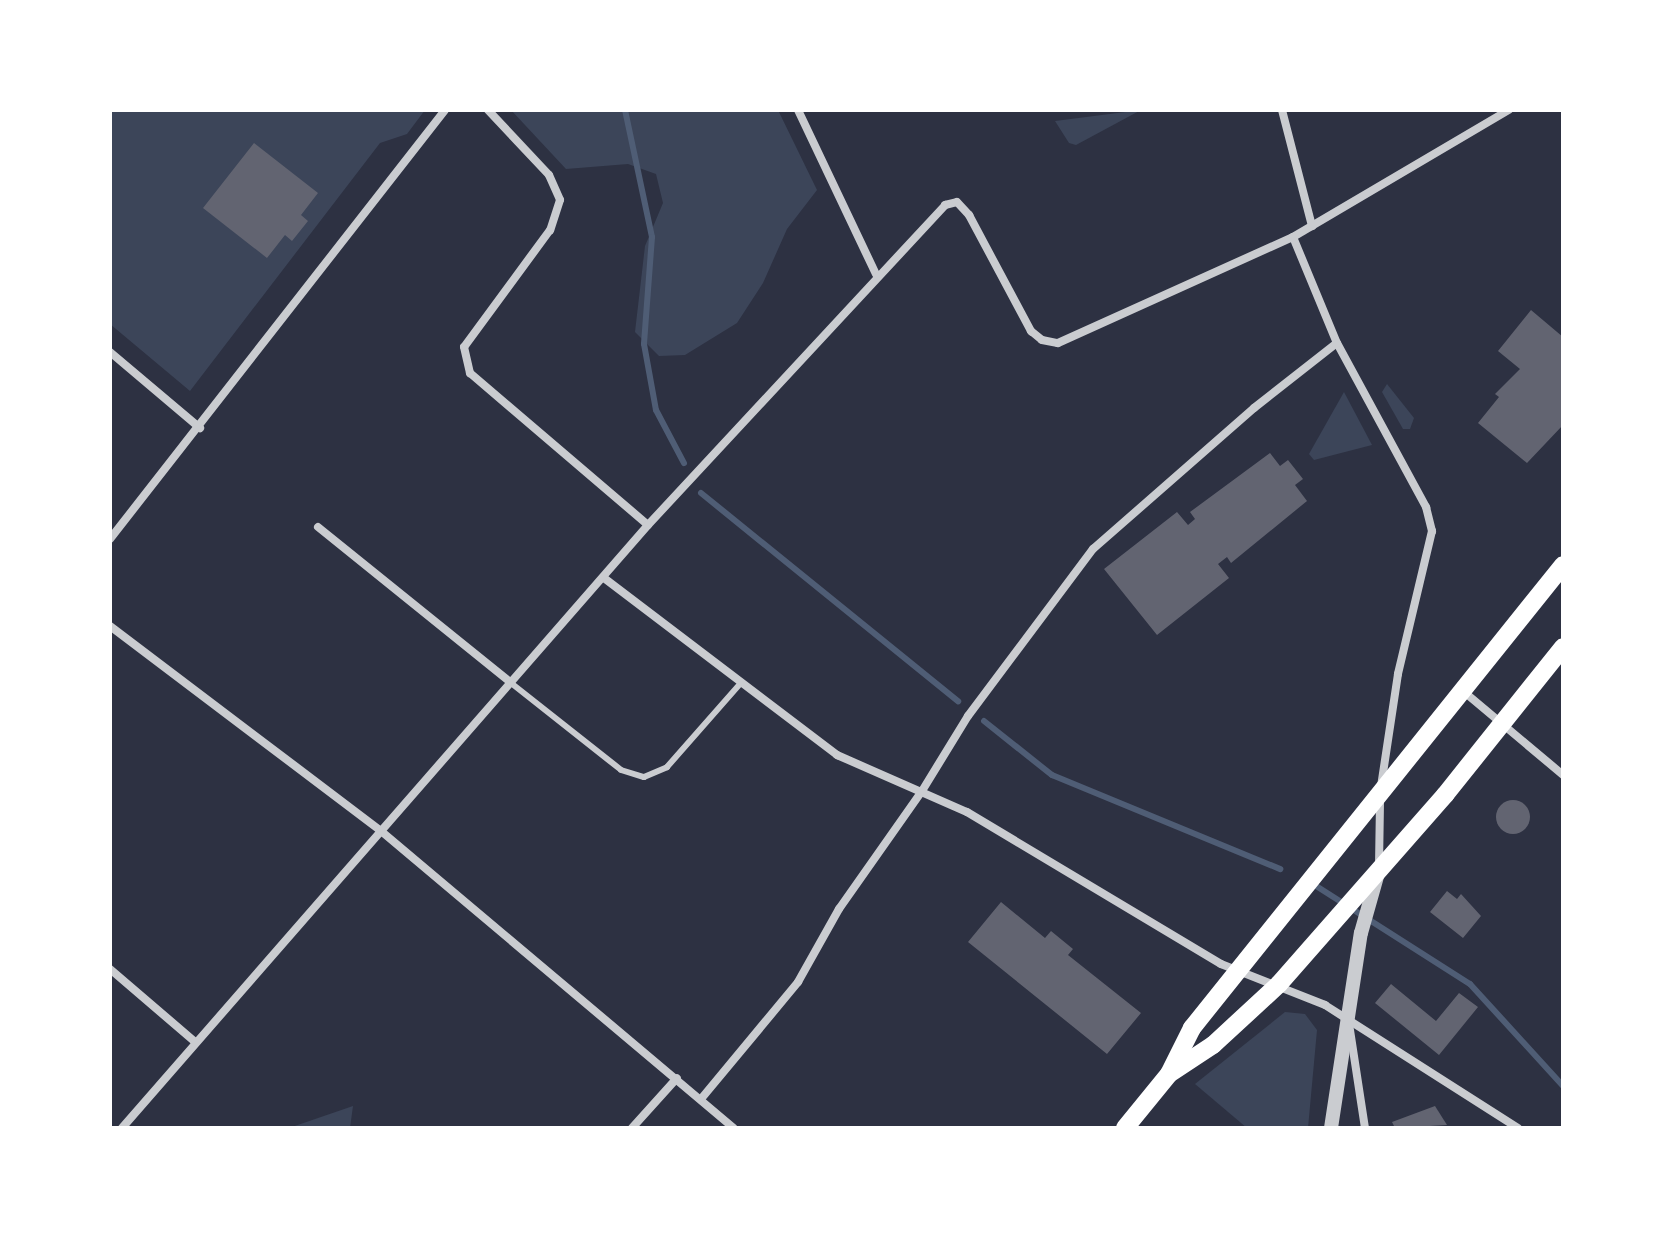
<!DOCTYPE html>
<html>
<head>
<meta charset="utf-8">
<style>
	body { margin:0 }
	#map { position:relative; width:1673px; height:1238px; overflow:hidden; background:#2d3142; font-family:"Public Sans",sans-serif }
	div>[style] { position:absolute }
	.green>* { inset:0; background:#3c4559 }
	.stream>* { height:6px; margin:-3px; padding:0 3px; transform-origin:3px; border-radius:3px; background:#4f5d75 }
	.building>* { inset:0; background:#626471 }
	.round { border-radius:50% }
	.service>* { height:6px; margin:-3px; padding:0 3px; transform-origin:3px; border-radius:3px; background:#caccd0 }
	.minor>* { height:8px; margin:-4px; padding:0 4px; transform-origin:4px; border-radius:4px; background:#caccd0 }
	.tertiary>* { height:14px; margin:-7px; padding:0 7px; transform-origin:7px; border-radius:7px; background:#caccd0 }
	.primary>* { height:18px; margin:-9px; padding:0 9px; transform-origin:9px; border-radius:9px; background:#fff }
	span { translate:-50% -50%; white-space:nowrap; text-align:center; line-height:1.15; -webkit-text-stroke:7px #fff; paint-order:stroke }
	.frame { position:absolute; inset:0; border:112px solid #fff; pointer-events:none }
</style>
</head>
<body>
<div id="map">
	<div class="green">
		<div style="clip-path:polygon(110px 110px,425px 110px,407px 134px,380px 143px,190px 391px,110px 324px)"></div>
		<div style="clip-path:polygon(511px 110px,778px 110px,817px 190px,787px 229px,763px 283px,737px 323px,685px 355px,659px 356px,635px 332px,645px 246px,663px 203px,656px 174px,628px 164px,566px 169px)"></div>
		<div style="clip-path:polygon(1141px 110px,1076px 145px,1069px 143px,1055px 121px)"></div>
		<div style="clip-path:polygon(1387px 384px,1414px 418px,1410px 429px,1403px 429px,1382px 392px)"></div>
		<div style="clip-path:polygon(1344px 392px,1372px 445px,1314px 460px,1309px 454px)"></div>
		<div style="clip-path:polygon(1285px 1012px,1305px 1014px,1317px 1030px,1308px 1128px,1247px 1128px,1195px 1084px)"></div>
		<div style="clip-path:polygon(353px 1106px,350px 1128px,289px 1128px)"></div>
	</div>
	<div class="stream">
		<div style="left:625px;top:110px;width:130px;rotate:78deg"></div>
		<div style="left:652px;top:237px;width:107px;rotate:94.3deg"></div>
		<div style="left:644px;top:344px;width:67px;rotate:79.7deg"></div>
		<div style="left:656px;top:410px;width:60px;rotate:62.2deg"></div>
		<div style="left:701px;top:493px;width:331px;rotate:39deg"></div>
		<div style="left:984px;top:721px;width:87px;rotate:38.5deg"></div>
		<div style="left:1052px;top:775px;width:247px;rotate:22.4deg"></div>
		<div style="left:1313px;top:884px;width:186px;rotate:32.5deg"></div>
		<div style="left:1470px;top:984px;width:138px;rotate:47.6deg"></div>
	</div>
	<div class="building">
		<div style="clip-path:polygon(254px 143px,318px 193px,301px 215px,308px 221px,292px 241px,285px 235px,267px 258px,203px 208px)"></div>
		<div style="clip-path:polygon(1531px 310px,1563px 337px,1563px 425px,1527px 463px,1478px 423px,1499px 397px,1495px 394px,1520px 369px,1498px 351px)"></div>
		<div style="clip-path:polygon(1270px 453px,1280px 466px,1288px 460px,1303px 479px,1295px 485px,1307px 501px,1231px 563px,1227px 557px,1218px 564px,1229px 578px,1157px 635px,1104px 569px,1177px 512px,1188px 525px,1195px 519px,1190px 512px)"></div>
		<div class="round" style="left:1496px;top:800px;width:34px;height:34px"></div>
		<div style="clip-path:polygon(1447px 891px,1457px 899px,1461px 894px,1481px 916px,1463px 938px,1430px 912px)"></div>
		<div style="clip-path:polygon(1001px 902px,1045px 938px,1051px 931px,1073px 949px,1068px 955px,1141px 1013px,1107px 1054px,968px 942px)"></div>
		<div style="clip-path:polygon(1391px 984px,1436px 1021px,1459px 993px,1478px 1007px,1439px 1055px,1375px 1003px)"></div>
		<div style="clip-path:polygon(1435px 1106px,1447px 1125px,1395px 1128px,1392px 1122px)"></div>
	</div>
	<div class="service">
		<div style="left:511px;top:683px;width:140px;rotate:38.3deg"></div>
		<div style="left:621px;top:770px;width:24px;rotate:17deg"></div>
		<div style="left:644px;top:777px;width:25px;rotate:-23deg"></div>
		<div style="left:667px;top:767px;width:111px;rotate:-48.7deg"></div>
	</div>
	<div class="minor">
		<div style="left:488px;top:110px;width:89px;rotate:46.8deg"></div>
		<div style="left:549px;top:175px;width:27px;rotate:66deg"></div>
		<div style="left:560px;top:200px;width:32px;rotate:108deg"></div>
		<div style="left:550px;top:230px;width:145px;rotate:126.3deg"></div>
		<div style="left:464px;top:347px;width:27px;rotate:77deg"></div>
		<div style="left:470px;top:373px;width:234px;rotate:40.5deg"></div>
		<div style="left:798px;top:110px;width:182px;rotate:64.6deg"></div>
		<div style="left:1282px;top:110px;width:120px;rotate:75.5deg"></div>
		<div style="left:1293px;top:237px;width:115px;rotate:67.5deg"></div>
		<div style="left:1337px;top:343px;width:187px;rotate:61.5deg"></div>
		<div style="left:1426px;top:507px;width:25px;rotate:76deg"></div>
		<div style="left:1432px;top:531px;width:147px;rotate:103.4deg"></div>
		<div style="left:1398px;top:674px;width:113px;rotate:98.6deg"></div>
		<div style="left:110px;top:352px;width:118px;rotate:40.2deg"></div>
		<div style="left:318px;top:527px;width:248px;rotate:38.9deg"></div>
		<div style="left:110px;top:539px;width:544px;rotate:-52.01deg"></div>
		<div style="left:604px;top:578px;width:293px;rotate:37.2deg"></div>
		<div style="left:837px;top:755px;width:142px;rotate:23.7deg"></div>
		<div style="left:967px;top:812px;width:296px;rotate:30.9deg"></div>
		<div style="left:1221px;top:964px;width:112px;rotate:21.5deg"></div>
		<div style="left:1325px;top:1005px;width:229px;rotate:32.5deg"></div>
		<div style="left:110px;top:626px;width:340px;rotate:37.1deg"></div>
		<div style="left:381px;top:831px;width:461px;rotate:40.1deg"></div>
		<div style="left:1463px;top:691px;width:131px;rotate:40deg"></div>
		<div style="left:1379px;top:866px;width:66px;rotate:-89.1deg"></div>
		<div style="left:110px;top:969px;width:111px;rotate:40.6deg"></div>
		<div style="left:1350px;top:1030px;width:99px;rotate:81.3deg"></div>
		<div style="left:701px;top:1099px;width:152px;rotate:-50.3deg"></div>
		<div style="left:798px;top:982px;width:84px;rotate:-60.7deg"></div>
		<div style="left:839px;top:909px;width:144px;rotate:-54.9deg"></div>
		<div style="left:922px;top:791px;width:88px;rotate:-58.5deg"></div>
		<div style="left:968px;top:716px;width:209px;rotate:-53.2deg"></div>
		<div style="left:1093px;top:549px;width:214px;rotate:-41.2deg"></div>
		<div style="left:1254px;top:408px;width:105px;rotate:-38.1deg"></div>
		<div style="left:122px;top:1128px;width:800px;rotate:-48.9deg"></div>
		<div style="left:648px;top:525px;width:437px;rotate:-47.1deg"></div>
		<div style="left:945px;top:205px;width:12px;rotate:-14deg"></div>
		<div style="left:957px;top:202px;width:18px;rotate:47deg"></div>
		<div style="left:969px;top:215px;width:132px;rotate:61.9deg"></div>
		<div style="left:1031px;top:331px;width:14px;rotate:39deg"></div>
		<div style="left:1042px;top:340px;width:16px;rotate:11deg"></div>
		<div style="left:1058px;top:343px;width:258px;rotate:-24.3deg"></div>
		<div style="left:1293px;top:237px;width:251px;rotate:-30.5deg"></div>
		<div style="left:632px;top:1128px;width:67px;rotate:-48deg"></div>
	</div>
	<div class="tertiary">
		<div style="left:1331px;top:1128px;width:197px;rotate:-81.3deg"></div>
		<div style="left:1361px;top:933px;width:62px;rotate:-74.2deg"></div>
	</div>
	<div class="primary">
		<div style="left:1172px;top:1072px;width:49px;rotate:-33.4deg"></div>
		<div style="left:1213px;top:1045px;width:90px;rotate:-42.7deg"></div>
		<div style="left:1279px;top:984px;width:252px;rotate:-48.7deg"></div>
		<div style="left:1445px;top:795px;width:189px;rotate:-51.4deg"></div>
		<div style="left:1125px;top:1128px;width:70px;rotate:-50.8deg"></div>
		<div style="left:1169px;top:1074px;width:51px;rotate:-63.4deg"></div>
		<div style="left:1192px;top:1028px;width:593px;rotate:-51.29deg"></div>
	</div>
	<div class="frame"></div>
</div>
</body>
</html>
